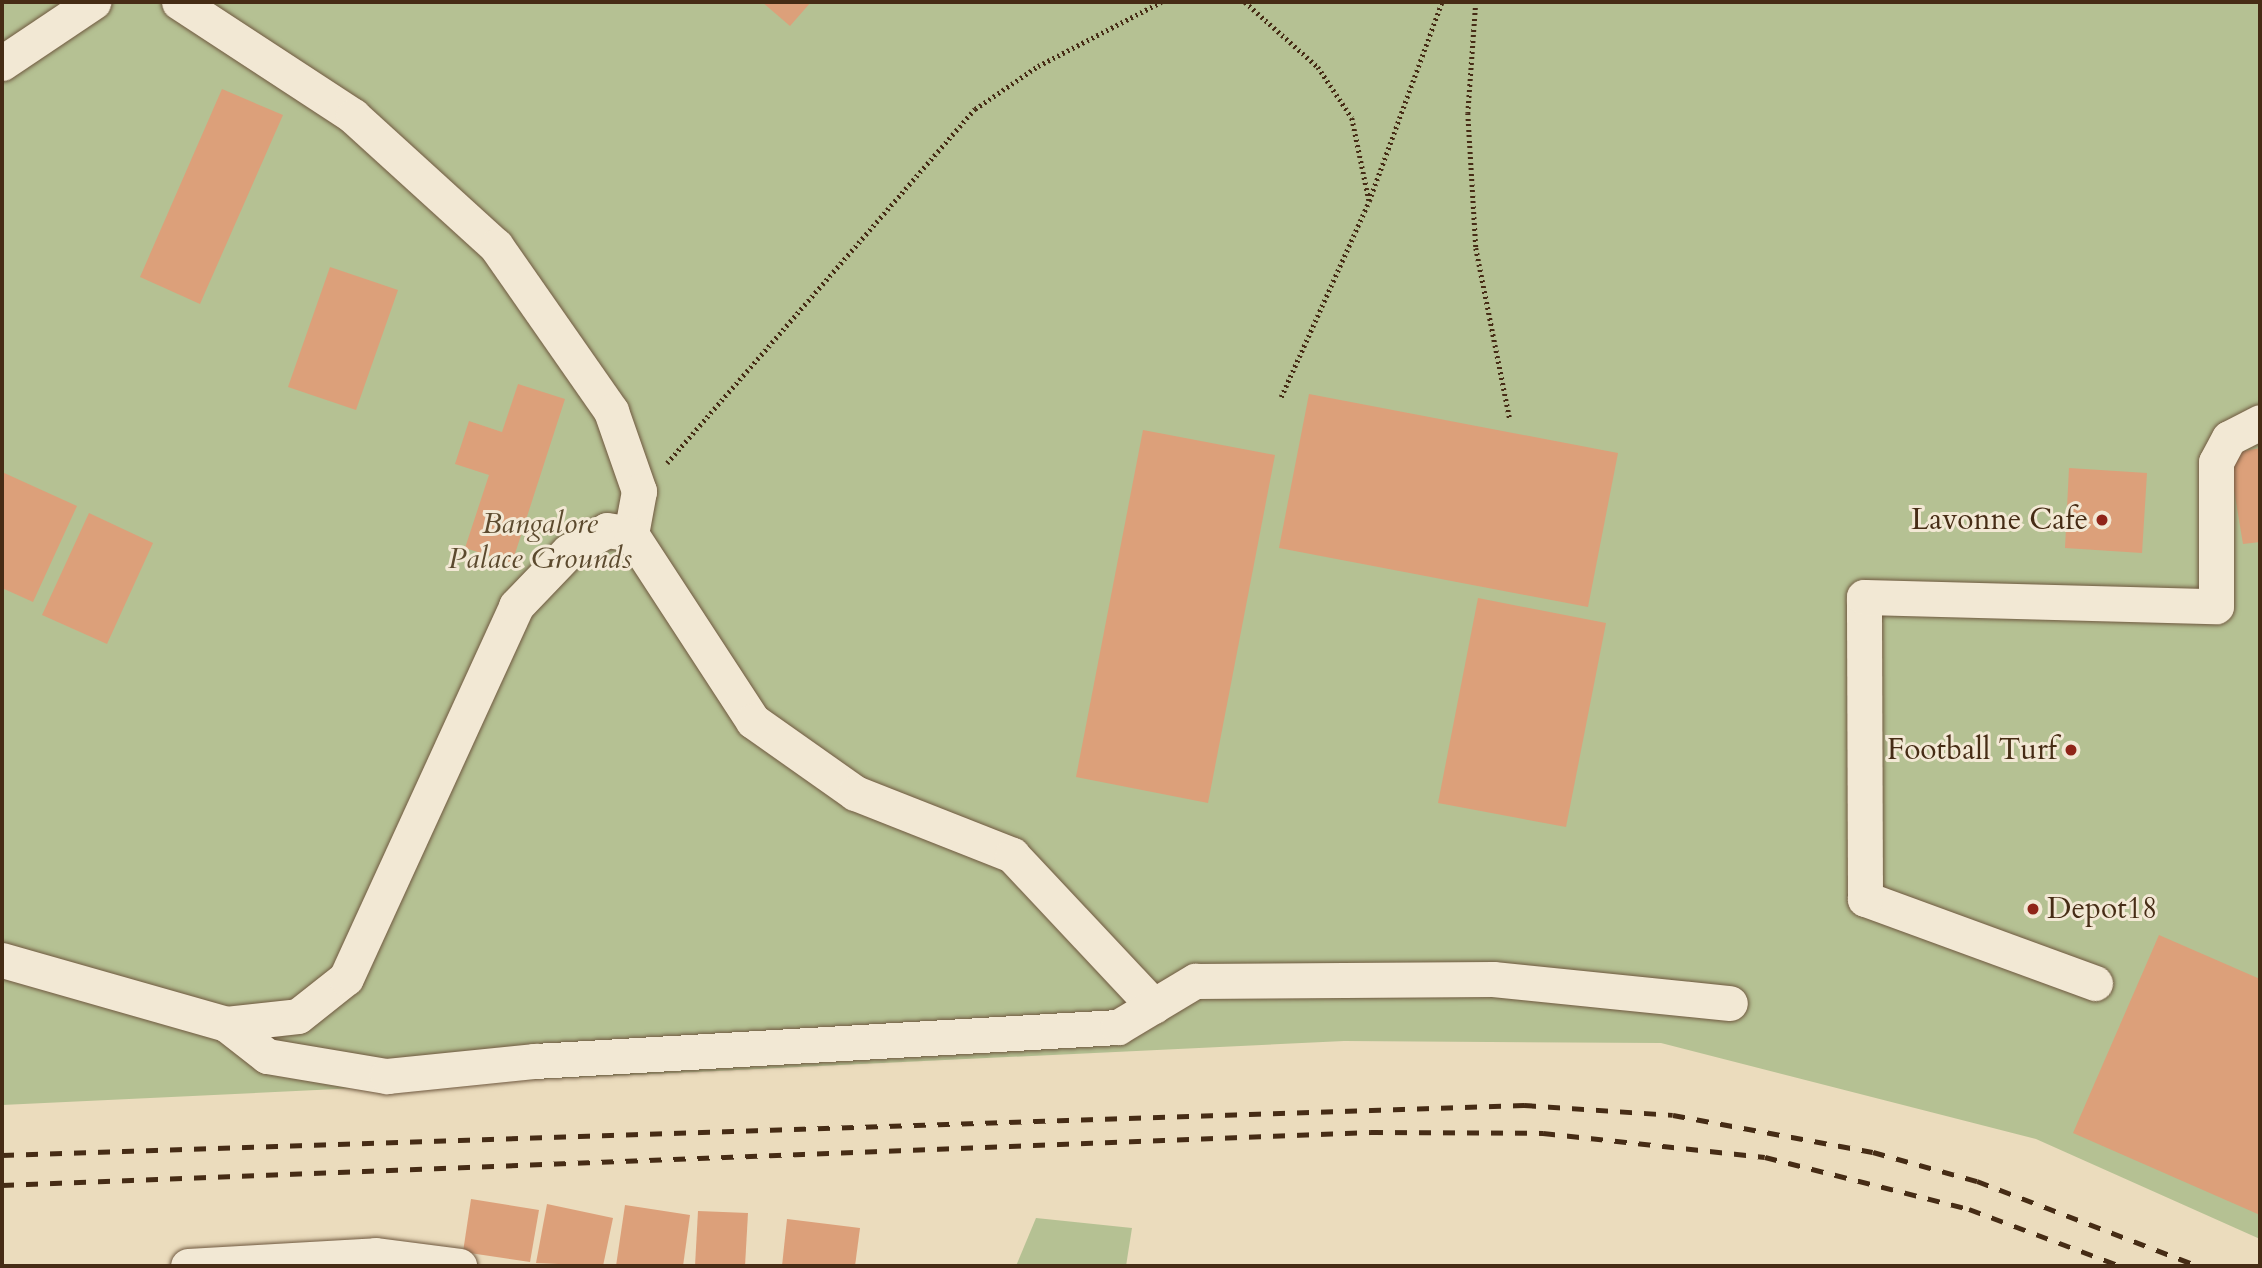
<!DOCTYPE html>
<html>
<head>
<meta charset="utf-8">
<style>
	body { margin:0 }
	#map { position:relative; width:2262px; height:1268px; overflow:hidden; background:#ebdcbd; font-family:Cardo,serif }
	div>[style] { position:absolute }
	.green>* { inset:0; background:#b5c193 }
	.building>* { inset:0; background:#dca07a }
	.path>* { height:4.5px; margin-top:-2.25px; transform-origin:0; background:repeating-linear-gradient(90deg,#462c15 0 2px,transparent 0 5.5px) }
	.roads { filter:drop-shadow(0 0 2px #6f583f) drop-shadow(0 0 2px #6f583f) }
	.minor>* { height:35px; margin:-17.5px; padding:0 17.5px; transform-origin:17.5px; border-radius:17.5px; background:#f2e8d4 }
	.rail>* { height:5px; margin-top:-2.5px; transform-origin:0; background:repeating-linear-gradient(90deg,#462c15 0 12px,transparent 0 24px) }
	.dots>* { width:19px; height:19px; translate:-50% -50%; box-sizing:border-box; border:4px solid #f2e8d4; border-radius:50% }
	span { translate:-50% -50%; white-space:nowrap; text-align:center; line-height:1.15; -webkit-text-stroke:6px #f2e8d4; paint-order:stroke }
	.poi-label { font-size:30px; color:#462c15 }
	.right { translate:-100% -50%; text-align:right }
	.left { translate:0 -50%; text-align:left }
	.park-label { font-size:30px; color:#5c4a2e; font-style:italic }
	.frame { position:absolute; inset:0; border:4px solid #462c15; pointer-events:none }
</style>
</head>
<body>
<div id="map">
	<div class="green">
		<div style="clip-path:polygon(2px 2px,2260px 2px,2260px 1239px,2036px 1139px,1661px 1043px,1344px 1041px,2px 1105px)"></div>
		<div style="clip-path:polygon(1036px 1218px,1132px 1228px,1126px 1266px,1016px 1266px)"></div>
	</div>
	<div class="building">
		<div style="clip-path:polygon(762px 2px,811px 2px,790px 26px)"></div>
		<div style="clip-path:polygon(222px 89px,283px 115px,200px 304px,140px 277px)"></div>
		<div style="clip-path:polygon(330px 267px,398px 290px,356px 410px,288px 387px)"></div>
		<div style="clip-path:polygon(518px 384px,565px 399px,512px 563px,465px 548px,489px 475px,455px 464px,469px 421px,502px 432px)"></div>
		<div style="clip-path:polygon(1309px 394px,1618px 453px,1588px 607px,1279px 548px)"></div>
		<div style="clip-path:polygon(1143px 430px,1275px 455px,1208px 803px,1076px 777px)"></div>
		<div style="clip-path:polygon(2260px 448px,2260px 542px,2243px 544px,2228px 454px)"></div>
		<div style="clip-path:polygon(2069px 468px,2147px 473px,2142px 553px,2065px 548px)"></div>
		<div style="clip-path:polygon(2px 472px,77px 506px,33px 602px,2px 588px)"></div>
		<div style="clip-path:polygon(89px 513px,153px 543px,107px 644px,42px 615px)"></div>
		<div style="clip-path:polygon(1478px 598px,1606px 623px,1566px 827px,1438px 803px)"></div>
		<div style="clip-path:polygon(2159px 935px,2260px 979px,2260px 1215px,2073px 1133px)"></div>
		<div style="clip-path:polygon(471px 1199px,539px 1210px,530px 1262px,463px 1252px)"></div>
		<div style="clip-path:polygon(547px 1204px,613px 1218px,603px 1266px,536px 1263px)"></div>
		<div style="clip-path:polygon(625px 1205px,690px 1215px,683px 1266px,616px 1266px)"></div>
		<div style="clip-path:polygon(698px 1211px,748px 1213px,745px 1266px,695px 1266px)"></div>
		<div style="clip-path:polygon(787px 1219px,860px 1228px,855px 1266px,782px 1266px)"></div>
	</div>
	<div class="path">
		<div style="left:1245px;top:2px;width:98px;rotate:41.7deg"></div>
		<div style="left:1318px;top:67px;width:61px;rotate:56.3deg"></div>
		<div style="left:1352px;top:118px;width:84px;rotate:78.3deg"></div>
		<div style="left:1476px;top:2px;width:111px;rotate:94.1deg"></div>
		<div style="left:1468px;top:113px;width:135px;rotate:86.6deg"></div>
		<div style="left:1476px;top:248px;width:174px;rotate:78.8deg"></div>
		<div style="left:1281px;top:397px;width:215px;rotate:-65.8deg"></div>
		<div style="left:1369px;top:201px;width:212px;rotate:-69.9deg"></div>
		<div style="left:667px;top:463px;width:469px;rotate:-49deg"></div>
		<div style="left:975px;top:109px;width:76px;rotate:-34.3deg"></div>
		<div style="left:1038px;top:66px;width:139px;rotate:-27.5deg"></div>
	</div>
	<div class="roads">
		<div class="minor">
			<div style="left:179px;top:2px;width:208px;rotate:33.2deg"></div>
			<div style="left:353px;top:116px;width:193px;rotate:42.3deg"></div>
			<div style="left:496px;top:246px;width:201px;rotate:55.1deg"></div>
			<div style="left:611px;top:411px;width:85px;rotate:70.7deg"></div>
			<div style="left:639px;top:491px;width:44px;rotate:100.5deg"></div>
			<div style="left:2px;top:63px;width:110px;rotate:-33.8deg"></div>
			<div style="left:2px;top:960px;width:233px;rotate:15.9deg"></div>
			<div style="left:226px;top:1024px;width:72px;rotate:-6.3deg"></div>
			<div style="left:298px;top:1016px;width:61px;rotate:-38.4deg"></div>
			<div style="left:346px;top:978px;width:409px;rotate:-65.4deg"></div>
			<div style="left:516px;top:606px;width:76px;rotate:-46.1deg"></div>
			<div style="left:569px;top:551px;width:43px;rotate:-28.9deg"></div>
			<div style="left:607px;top:530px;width:24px;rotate:9deg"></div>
			<div style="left:631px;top:534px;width:223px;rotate:56.9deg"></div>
			<div style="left:753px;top:721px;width:125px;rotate:35.2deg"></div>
			<div style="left:855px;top:793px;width:169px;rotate:21.5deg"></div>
			<div style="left:1012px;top:855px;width:207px;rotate:46.8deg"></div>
			<div style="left:2095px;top:983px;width:245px;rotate:-159.9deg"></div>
			<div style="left:1865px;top:899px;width:302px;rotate:-90.2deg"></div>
			<div style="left:1864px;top:597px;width:352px;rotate:1.5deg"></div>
			<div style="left:2216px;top:606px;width:144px;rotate:-90deg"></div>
			<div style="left:2216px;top:462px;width:27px;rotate:-62deg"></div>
			<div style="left:2229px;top:438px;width:35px;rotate:-27deg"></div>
			<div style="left:226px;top:1024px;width:52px;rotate:38deg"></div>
			<div style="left:267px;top:1056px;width:122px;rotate:9.5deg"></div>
			<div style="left:387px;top:1076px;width:149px;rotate:-5.8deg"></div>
			<div style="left:535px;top:1061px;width:584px;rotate:-3.34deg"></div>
			<div style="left:1118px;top:1027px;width:90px;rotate:-30.9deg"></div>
			<div style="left:1195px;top:981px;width:298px;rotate:-0.4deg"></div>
			<div style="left:1493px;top:979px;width:238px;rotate:5.8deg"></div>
			<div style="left:188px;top:1266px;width:188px;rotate:-3.3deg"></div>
			<div style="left:376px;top:1255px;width:84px;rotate:7.5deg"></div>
		</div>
	</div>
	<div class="rail">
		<div style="left:2px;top:1155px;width:1523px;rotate:-1.88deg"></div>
		<div style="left:1524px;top:1105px;width:149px;rotate:3.8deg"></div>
		<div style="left:1673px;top:1115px;width:203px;rotate:10.5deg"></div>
		<div style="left:1873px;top:1152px;width:108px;rotate:15.6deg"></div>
		<div style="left:1977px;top:1181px;width:238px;rotate:21deg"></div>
		<div style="left:2px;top:1185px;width:1370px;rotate:-2.22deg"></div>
		<div style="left:1371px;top:1132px;width:172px;rotate:0.3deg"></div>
		<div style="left:1543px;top:1133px;width:223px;rotate:6.2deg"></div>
		<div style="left:1765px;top:1157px;width:211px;rotate:14.3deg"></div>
		<div style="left:1969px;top:1209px;width:162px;rotate:20.6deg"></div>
	</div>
	<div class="dots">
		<div style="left:2102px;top:520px;background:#8f2418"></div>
		<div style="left:2071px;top:750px;background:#8f2418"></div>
		<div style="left:2033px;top:909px;background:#8f2418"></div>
	</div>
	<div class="poi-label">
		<span class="right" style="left:2088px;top:520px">Lavonne Cafe</span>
		<span class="right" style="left:2057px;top:750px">Football Turf</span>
		<span class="left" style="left:2047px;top:909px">Depot18</span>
	</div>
	<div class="park-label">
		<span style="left:540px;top:541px">Bangalore<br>Palace Grounds</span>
	</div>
	<div class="frame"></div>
</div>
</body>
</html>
